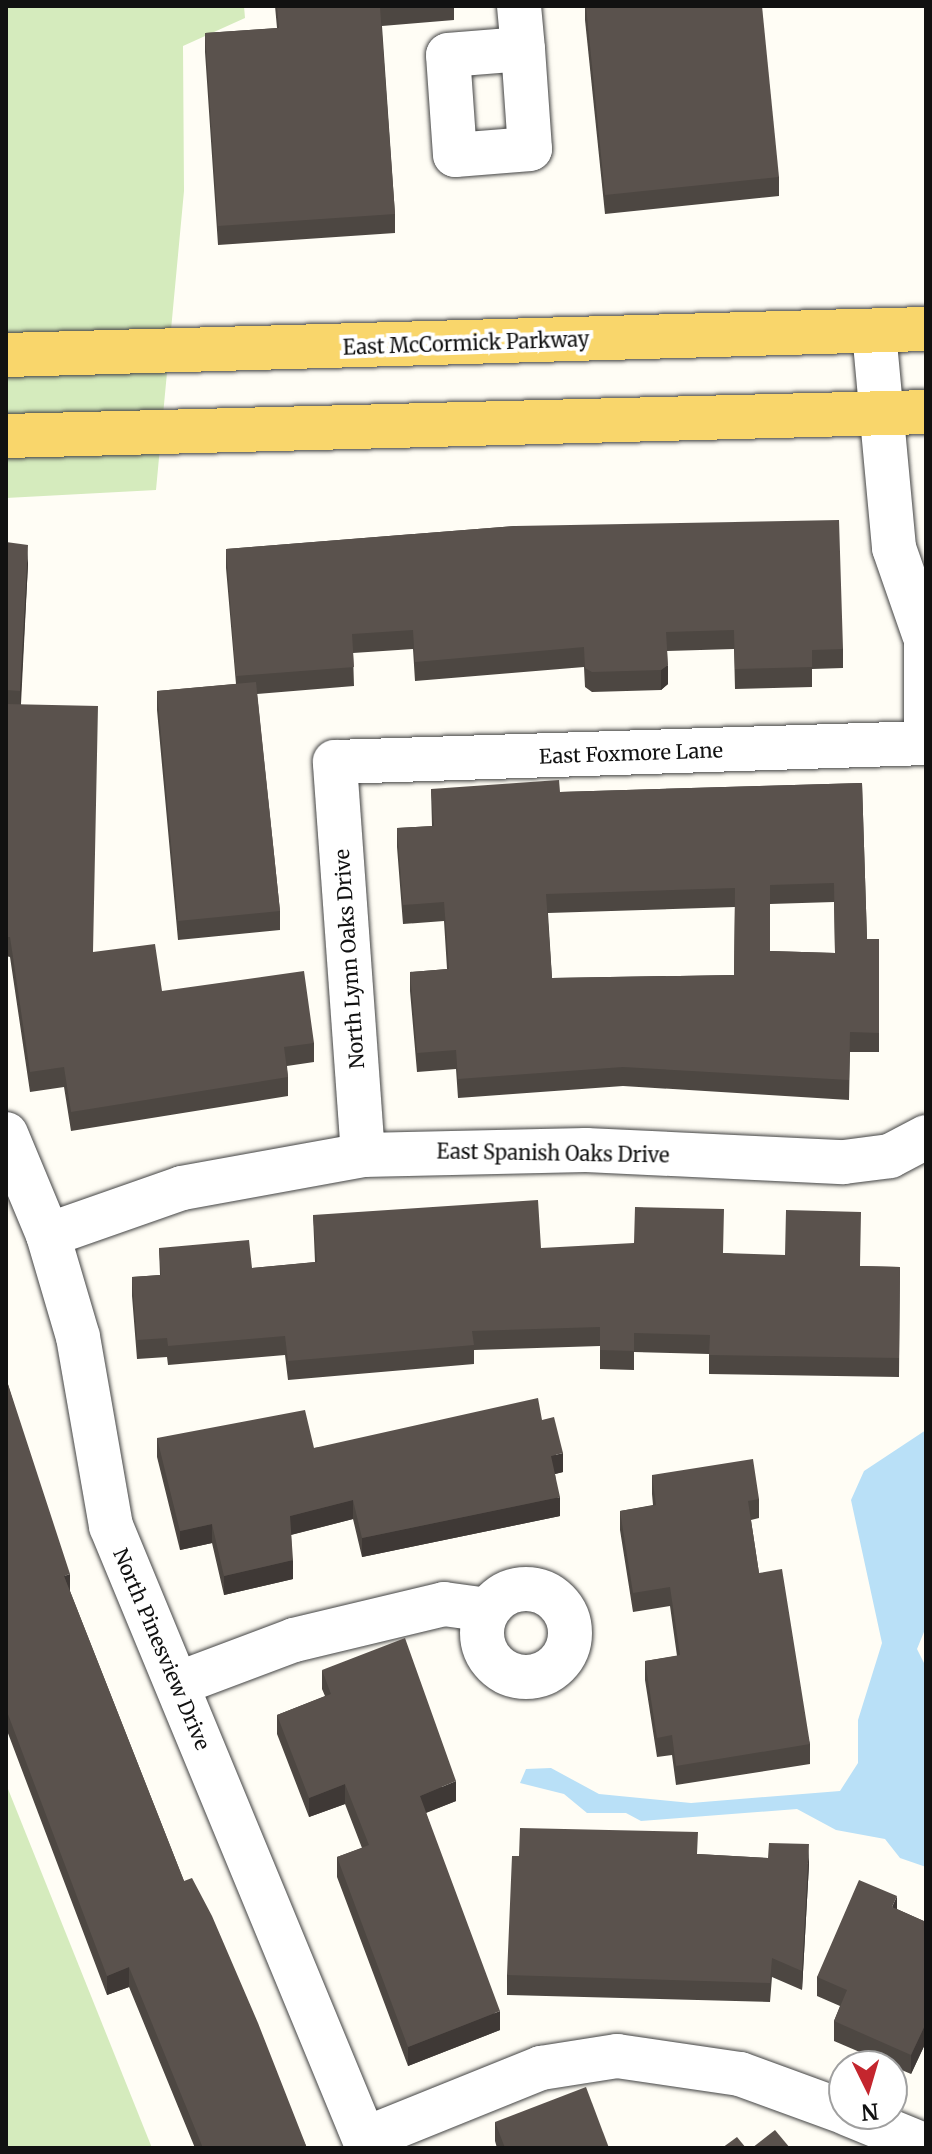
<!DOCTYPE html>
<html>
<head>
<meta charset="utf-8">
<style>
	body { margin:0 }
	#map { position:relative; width:932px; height:2154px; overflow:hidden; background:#fffdf5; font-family:Merriweather,serif }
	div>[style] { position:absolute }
	.green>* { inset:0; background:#d5ebbd }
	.water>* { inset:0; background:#b9e0f7 }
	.roads { filter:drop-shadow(0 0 2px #444) drop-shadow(0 0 2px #444) }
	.minor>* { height:44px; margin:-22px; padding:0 22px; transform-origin:22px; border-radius:22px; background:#fff }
	.minor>.ring { margin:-22px; padding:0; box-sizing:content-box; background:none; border:44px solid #fff; border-radius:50% }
	.major>* { height:44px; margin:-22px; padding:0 22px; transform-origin:22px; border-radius:22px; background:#f9d66b }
	.wall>* { inset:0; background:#4d4742 }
	.shaded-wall>* { inset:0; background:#3f3936 }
	.building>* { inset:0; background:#5a524d }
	span { translate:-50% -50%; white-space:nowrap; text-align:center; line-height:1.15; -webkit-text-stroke:8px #fff; paint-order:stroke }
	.street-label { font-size:20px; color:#111 }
	.frame { position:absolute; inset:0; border:8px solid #111; pointer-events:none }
	.north { position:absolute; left:828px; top:2050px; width:80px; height:80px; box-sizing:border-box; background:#fff; border:2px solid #a0a0a0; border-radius:50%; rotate:175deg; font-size:22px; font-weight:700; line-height:32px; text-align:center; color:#111 }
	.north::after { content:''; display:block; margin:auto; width:28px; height:36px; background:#c4262e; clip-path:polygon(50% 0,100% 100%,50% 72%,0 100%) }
</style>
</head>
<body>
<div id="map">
	<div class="green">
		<div style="clip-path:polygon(6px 6px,244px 6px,245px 18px,183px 46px,184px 191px,156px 490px,6px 498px)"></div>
		<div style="clip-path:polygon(6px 1784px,152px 2148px,6px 2148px)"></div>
	</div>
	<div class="water">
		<div style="clip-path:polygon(926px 1430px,926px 1627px,917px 1649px,926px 1667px,926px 1867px,900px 1858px,885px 1839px,836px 1830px,797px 1809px,641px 1821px,626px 1813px,587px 1813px,564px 1794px,520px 1783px,526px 1769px,551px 1768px,599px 1794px,691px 1803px,840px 1791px,858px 1763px,858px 1720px,882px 1643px,851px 1500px,864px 1471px)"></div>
	</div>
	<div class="roads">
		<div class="minor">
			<div style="left:519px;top:6px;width:43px;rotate:84.7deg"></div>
			<div style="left:523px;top:49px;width:100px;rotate:86deg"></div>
			<div style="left:530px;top:149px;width:75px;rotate:175.4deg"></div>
			<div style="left:455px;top:155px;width:100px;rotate:-94deg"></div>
			<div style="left:448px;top:55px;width:75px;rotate:-4.6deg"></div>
			<div style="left:874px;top:332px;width:217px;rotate:84.7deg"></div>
			<div style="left:894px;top:548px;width:91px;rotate:70.8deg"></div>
			<div style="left:926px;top:628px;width:102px;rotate:90deg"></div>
			<div style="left:6px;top:1134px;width:109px;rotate:67.4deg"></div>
			<div style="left:48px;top:1235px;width:106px;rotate:73.6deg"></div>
			<div style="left:78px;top:1337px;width:192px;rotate:80.1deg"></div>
			<div style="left:111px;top:1526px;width:673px;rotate:67.55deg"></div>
			<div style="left:363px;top:1155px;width:394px;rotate:-94.1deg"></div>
			<div style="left:335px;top:762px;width:591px;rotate:-1.84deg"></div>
			<div style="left:48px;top:1235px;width:142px;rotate:-19.3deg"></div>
			<div style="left:182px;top:1188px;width:184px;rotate:-10.3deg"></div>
			<div style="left:363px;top:1155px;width:223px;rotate:-1.3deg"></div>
			<div style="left:586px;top:1150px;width:258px;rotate:2.7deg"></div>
			<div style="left:844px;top:1162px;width:46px;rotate:-7.4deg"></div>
			<div style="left:890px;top:1156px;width:41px;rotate:-27.8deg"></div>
			<div class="ring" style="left:482px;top:1589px;width:44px;height:44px"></div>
			<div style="left:177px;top:1684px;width:125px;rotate:-20.6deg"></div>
			<div style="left:294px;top:1640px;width:154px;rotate:-13.5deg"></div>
			<div style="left:444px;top:1604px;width:44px;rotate:7.8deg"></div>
			<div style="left:848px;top:2114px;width:84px;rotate:22.3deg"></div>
			<div style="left:365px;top:2139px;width:190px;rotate:-22deg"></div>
			<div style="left:541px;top:2068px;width:77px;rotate:-9deg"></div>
			<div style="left:617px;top:2056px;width:124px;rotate:8.3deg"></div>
			<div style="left:740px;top:2074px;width:111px;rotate:20.1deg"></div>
		</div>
		<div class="major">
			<div style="left:6px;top:355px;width:920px;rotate:-1.62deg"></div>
			<div style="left:6px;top:436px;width:920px;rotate:-1.49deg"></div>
		</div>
	</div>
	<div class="wall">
		<div style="clip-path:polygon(275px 6px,454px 6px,454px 20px,382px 26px,395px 214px,395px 233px,218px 245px,205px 52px,205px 33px,277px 28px)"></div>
		<div style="clip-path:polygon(585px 6px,779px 177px,779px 196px,605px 214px,585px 20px)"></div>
		<div style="clip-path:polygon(515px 526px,843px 649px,843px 668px,812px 669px,812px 687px,735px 689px,734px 649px,667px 651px,668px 684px,661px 690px,592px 692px,585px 687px,584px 667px,415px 681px,413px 649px,353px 653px,354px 686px,257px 694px,280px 911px,280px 930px,178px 940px,157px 710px,157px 691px,236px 684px,226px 568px,226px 549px)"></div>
		<div style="clip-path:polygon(6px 542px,28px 564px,21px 704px,93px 952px,162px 991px,314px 1043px,314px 1062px,287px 1066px,288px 1077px,288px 1096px,71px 1131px,64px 1087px,30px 1092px,10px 957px,6px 956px)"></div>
		<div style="clip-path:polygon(evenodd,862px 783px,867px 939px,879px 939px,879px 1052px,850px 1052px,849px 1100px,623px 1086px,458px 1098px,456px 1069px,417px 1072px,410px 991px,410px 972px,447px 969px,444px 921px,403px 924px,397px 847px,397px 828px,432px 826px,431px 789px,560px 792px,862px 783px,834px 902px,835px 953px,770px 951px,770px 904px,834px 902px,862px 783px,735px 907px,734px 975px,552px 978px,548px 913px,735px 907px)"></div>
		<div style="clip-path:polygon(313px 1215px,541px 1248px,724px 1253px,860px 1266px,900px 1267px,899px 1377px,709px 1374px,709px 1354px,634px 1352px,634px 1370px,600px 1369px,600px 1346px,474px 1350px,474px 1364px,288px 1380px,285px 1355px,168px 1365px,167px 1357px,137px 1359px,132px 1296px,132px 1277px,160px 1275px,159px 1248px,252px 1268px,315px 1262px)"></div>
		<div style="clip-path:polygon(6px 1378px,70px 1591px,184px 1881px,307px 2148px,195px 2148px,129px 1987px,107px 1995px,6px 1728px)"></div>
		<div style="clip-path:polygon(542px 1420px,563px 1472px,555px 1474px,560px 1516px,362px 1557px,353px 1519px,291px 1535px,293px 1579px,224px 1595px,212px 1543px,180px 1550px,157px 1457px,157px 1438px,314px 1448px)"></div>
		<div style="clip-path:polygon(652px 1475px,759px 1499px,759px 1518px,751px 1520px,759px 1573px,810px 1744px,810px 1764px,676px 1785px,672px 1755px,657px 1757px,645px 1680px,645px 1661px,677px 1656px,670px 1606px,633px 1612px,620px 1530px,620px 1511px,653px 1505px,652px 1494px)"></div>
		<div style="clip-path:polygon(322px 1670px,456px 1801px,426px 1813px,500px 2030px,408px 2066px,337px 1877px,337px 1857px,362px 1848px,345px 1804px,309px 1817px,277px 1734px,277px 1715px,325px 1696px,322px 1689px)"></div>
		<div style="clip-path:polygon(698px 1854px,768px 1858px,809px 1864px,802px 1990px,772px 1977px,770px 2002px,507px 1995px,507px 1975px)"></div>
		<div style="clip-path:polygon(897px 1909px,926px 1922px,926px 2042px,911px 2074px,834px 2041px,834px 2021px,840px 2006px,817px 1996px,817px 1977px)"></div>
		<div style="clip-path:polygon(495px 2122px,609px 2148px,497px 2148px,495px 2141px)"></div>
	</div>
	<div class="shaded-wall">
		<div style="clip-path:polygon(28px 545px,28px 564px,20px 710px,20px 691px)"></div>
		<div style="clip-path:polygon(668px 665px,668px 684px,661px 690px,661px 670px)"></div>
		<div style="clip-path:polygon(563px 1453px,563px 1472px,551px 1475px,551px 1456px)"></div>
		<div style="clip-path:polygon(560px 1497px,560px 1516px,362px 1557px,362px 1538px)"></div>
		<div style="clip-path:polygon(353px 1500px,353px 1519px,290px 1535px,290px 1516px)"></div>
		<div style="clip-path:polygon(212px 1524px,212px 1543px,180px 1550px,180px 1531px)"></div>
		<div style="clip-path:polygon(293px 1560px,293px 1579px,224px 1595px,224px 1576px)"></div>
		<div style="clip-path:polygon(70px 1574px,70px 1593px,64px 1576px)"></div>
		<div style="clip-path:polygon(456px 1781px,456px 1801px,420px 1815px,420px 1796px)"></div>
		<div style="clip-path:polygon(345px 1784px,345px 1804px,309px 1817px,309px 1798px)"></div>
		<div style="clip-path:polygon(809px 1844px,809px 1864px,802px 1990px,802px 1971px)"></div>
		<div style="clip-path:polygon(897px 1896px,897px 1915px,892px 1907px)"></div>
		<div style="clip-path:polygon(129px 1967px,129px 1987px,107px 1995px,107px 1976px)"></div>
		<div style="clip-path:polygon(500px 2011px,500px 2030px,408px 2066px,408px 2047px)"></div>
		<div style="clip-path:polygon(926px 2023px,926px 2042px,911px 2074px,911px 2055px)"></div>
	</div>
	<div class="building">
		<div style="clip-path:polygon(277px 6px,393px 6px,380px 7px,395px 214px,218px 226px,205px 33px,279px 28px)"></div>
		<div style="clip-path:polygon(586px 6px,762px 6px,779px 177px,605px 195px)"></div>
		<div style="clip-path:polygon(839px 520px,843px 649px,812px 650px,812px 667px,735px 669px,734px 630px,666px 632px,668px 665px,661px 670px,592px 672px,585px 668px,584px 647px,415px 662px,413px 630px,352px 634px,354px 667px,236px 676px,226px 549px,515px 526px)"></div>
		<div style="clip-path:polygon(6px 542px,28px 545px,20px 691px,6px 690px)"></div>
		<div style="clip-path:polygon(256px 682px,280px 911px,178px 921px,157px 691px)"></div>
		<div style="clip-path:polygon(6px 704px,98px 706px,93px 952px,155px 944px,162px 991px,304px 971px,314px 1043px,284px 1047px,288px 1077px,71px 1112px,64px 1067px,30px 1072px,10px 937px,6px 937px)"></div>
		<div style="clip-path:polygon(evenodd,559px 780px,560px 792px,862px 783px,867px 939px,879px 939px,879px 1033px,850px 1032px,849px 1080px,623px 1067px,458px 1079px,456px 1050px,417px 1053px,410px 972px,449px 969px,444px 902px,403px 905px,397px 828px,434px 826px,431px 789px,559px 780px,834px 883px,835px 953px,770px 951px,770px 885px,834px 883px,559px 780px,735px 888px,734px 975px,552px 978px,546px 894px,735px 888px)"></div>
		<div style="clip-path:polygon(538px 1200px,541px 1248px,634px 1243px,635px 1207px,724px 1209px,723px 1253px,785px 1255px,786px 1210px,861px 1212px,860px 1266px,900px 1267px,899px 1358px,709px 1355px,710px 1335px,634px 1333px,634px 1351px,600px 1350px,600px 1327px,472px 1331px,474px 1345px,288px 1361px,285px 1336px,168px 1346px,167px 1338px,137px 1340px,132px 1277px,161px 1275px,159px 1248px,249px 1240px,252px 1268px,317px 1262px,313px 1215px)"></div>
		<div style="clip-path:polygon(6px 1378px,70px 1574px,64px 1576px,184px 1881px,192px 1878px,212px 1916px,258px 2023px,307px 2148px,203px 2148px,129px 1967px,107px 1976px,6px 1709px)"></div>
		<div style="clip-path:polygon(538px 1398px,542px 1420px,554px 1417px,563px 1453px,551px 1456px,560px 1497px,362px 1538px,353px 1500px,290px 1516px,293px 1560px,224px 1576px,212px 1524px,180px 1531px,157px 1438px,305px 1410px,314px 1448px)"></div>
		<div style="clip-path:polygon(753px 1459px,759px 1499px,748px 1501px,759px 1573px,782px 1569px,810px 1744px,676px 1766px,672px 1735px,657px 1738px,645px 1661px,680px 1655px,670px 1587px,633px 1593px,620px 1511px,656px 1505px,652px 1475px)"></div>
		<div style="clip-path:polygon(405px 1638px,456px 1781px,420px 1796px,500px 2011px,408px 2047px,337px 1857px,369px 1845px,345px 1784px,309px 1798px,277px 1715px,331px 1694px,322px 1670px)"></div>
		<div style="clip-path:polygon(520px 1828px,698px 1832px,697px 1854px,768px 1858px,769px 1843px,809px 1844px,802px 1971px,772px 1958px,770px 1983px,507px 1975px,512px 1856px,519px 1856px)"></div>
		<div style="clip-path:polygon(859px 1880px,897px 1896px,892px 1907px,926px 1922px,926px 2023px,911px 2055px,834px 2021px,847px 1990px,817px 1977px)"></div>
		<div style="clip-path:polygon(586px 2087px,609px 2148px,505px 2148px,495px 2122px)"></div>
		<div style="clip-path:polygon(775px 2130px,790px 2148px,752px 2148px)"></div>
		<div style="clip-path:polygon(737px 2137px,746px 2148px,722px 2148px)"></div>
	</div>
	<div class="street-label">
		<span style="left:466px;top:343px;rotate:-2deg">East McCormick Parkway</span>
		<span style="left:631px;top:753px;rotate:-2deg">East Foxmore Lane</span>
		<span style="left:349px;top:959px;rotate:-94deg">North Lynn Oaks Drive</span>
		<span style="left:553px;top:1153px;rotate:1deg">East Spanish Oaks Drive</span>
		<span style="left:162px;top:1649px;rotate:67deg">North Pinesview Drive</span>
	</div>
	<div class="frame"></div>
	<div class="north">N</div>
</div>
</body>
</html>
